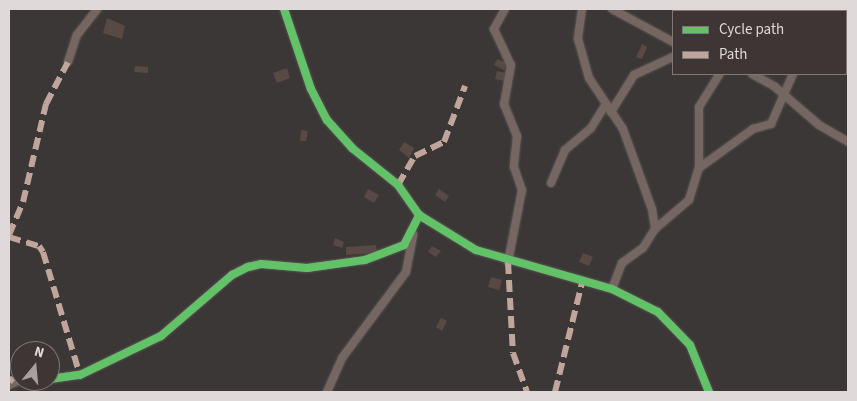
<!DOCTYPE html>
<html>
<head>
<meta charset="utf-8">
<style>
	body { margin:0 }
	#map { position:relative; width:857px; height:401px; overflow:hidden; background:#3b3736; font-family:"Source Sans 3",sans-serif }
	div>[style] { position:absolute }
	.building>* { inset:0; background:#594944 }
	.roads { filter:drop-shadow(0 0 1px #585554) drop-shadow(0 0 1px #585554) }
	.minor>* { height:8px; margin:-4px; padding:0 4px; transform-origin:4px; border-radius:4px; background:#766661 }
	.quiet>* { height:6px; margin-top:-3px; transform-origin:0; background:repeating-linear-gradient(90deg,#c0a59a 0 12px,transparent 0 18px) }
	.cycleway>* { height:8px; margin:-4px; padding:0 4px; transform-origin:4px; border-radius:4px; background:#61c268 }
	span { translate:-50% -50%; white-space:nowrap; text-align:center; line-height:1.15; -webkit-text-stroke:5px #3d3634; paint-order:stroke }
	.frame { position:absolute; inset:0; border:10px solid #dfdad9; pointer-events:none }
	.legend { position:absolute; left:672px; top:10px; width:175px; height:65px; box-sizing:border-box; background:#3d3634; border:1px solid #7e7876; margin:0; padding:6px 9px; list-style:none; font-size:15px; color:#dfdad9 }
	.legend li { display:flex; align-items:center; gap:10px; height:25px }
	.legend b { width:25px; border:1px solid #7e7876 }
	.north { position:absolute; left:10px; top:341px; width:50px; height:50px; box-sizing:border-box; background:#3d3634; border:1px solid #7e7876; border-radius:50%; rotate:17deg; font-size:14px; font-weight:700; line-height:20px; text-align:center; color:#dfdad9 }
	.north::after { content:''; display:block; margin:auto; width:18px; height:22px; background:#a6a1a0; clip-path:polygon(50% 0,100% 100%,50% 72%,0 100%) }
</style>
</head>
<body>
<div id="map">
	<div class="building">
		<div style="clip-path:polygon(107px 18px,125px 26px,122px 39px,103px 33px)"></div>
		<div style="clip-path:polygon(642px 44px,647px 47px,642px 59px,636px 57px)"></div>
		<div style="clip-path:polygon(497px 59px,507px 63px,504px 70px,494px 65px)"></div>
		<div style="clip-path:polygon(135px 66px,148px 67px,148px 73px,134px 72px)"></div>
		<div style="clip-path:polygon(287px 68px,290px 78px,277px 83px,273px 73px)"></div>
		<div style="clip-path:polygon(497px 71px,506px 73px,504px 81px,495px 79px)"></div>
		<div style="clip-path:polygon(301px 130px,308px 131px,306px 141px,300px 141px)"></div>
		<div style="clip-path:polygon(404px 142px,414px 148px,409px 158px,399px 150px)"></div>
		<div style="clip-path:polygon(368px 189px,379px 195px,374px 203px,364px 197px)"></div>
		<div style="clip-path:polygon(439px 189px,449px 196px,445px 202px,435px 195px)"></div>
		<div style="clip-path:polygon(335px 238px,344px 242px,342px 248px,333px 245px)"></div>
		<div style="clip-path:polygon(376px 245px,377px 253px,346px 255px,346px 247px)"></div>
		<div style="clip-path:polygon(432px 246px,441px 251px,436px 257px,428px 252px)"></div>
		<div style="clip-path:polygon(583px 253px,593px 257px,589px 266px,579px 262px)"></div>
		<div style="clip-path:polygon(491px 277px,502px 280px,499px 290px,488px 287px)"></div>
		<div style="clip-path:polygon(441px 318px,447px 321px,442px 331px,436px 327px)"></div>
	</div>
	<div class="roads">
		<div class="minor">
			<div style="left:284px;top:9px;width:84px;rotate:71.4deg"></div>
			<div style="left:311px;top:89px;width:35px;rotate:63deg"></div>
			<div style="left:327px;top:120px;width:38px;rotate:48deg"></div>
			<div style="left:352px;top:148px;width:59px;rotate:38.8deg"></div>
			<div style="left:398px;top:185px;width:37px;rotate:55deg"></div>
			<div style="left:419px;top:215px;width:67px;rotate:31.6deg"></div>
			<div style="left:476px;top:250px;width:141px;rotate:16deg"></div>
			<div style="left:612px;top:289px;width:51px;rotate:26.6deg"></div>
			<div style="left:658px;top:312px;width:46px;rotate:45.9deg"></div>
			<div style="left:690px;top:345px;width:51px;rotate:68deg"></div>
			<div style="left:505px;top:9px;width:23px;rotate:119deg"></div>
			<div style="left:494px;top:29px;width:40px;rotate:65deg"></div>
			<div style="left:511px;top:65px;width:40px;rotate:100deg"></div>
			<div style="left:504px;top:104px;width:35px;rotate:68deg"></div>
			<div style="left:517px;top:136px;width:31px;rotate:96deg"></div>
			<div style="left:514px;top:167px;width:24px;rotate:71deg"></div>
			<div style="left:522px;top:190px;width:73px;rotate:101deg"></div>
			<div style="left:582px;top:9px;width:30px;rotate:98deg"></div>
			<div style="left:578px;top:39px;width:41px;rotate:74.2deg"></div>
			<div style="left:589px;top:78px;width:61px;rotate:56.3deg"></div>
			<div style="left:623px;top:129px;width:85px;rotate:70.1deg"></div>
			<div style="left:652px;top:209px;width:20px;rotate:81deg"></div>
			<div style="left:612px;top:9px;width:69px;rotate:28.4deg"></div>
			<div style="left:825px;top:11px;width:3px;rotate:-45deg"></div>
			<div style="left:68px;top:62px;width:28px;rotate:-72deg"></div>
			<div style="left:77px;top:35px;width:33px;rotate:-52deg"></div>
			<div style="left:752px;top:74px;width:26px;rotate:29deg"></div>
			<div style="left:775px;top:87px;width:58px;rotate:40.8deg"></div>
			<div style="left:819px;top:125px;width:34px;rotate:30deg"></div>
			<div style="left:611px;top:112px;width:44px;rotate:-58.1deg"></div>
			<div style="left:634px;top:75px;width:43px;rotate:-24.8deg"></div>
			<div style="left:699px;top:168px;width:67px;rotate:-35.8deg"></div>
			<div style="left:753px;top:129px;width:19px;rotate:-16deg"></div>
			<div style="left:771px;top:124px;width:55px;rotate:-66.3deg"></div>
			<div style="left:551px;top:183px;width:36px;rotate:-67deg"></div>
			<div style="left:565px;top:150px;width:34px;rotate:-40deg"></div>
			<div style="left:591px;top:128px;width:28px;rotate:-58deg"></div>
			<div style="left:612px;top:289px;width:28px;rotate:-69deg"></div>
			<div style="left:622px;top:263px;width:26px;rotate:-36deg"></div>
			<div style="left:643px;top:248px;width:22px;rotate:-58deg"></div>
			<div style="left:655px;top:229px;width:45px;rotate:-40.5deg"></div>
			<div style="left:689px;top:200px;width:34px;rotate:-73deg"></div>
			<div style="left:699px;top:168px;width:61px;rotate:-90deg"></div>
			<div style="left:699px;top:107px;width:39px;rotate:-58deg"></div>
			<div style="left:50px;top:379px;width:30px;rotate:-8deg"></div>
			<div style="left:80px;top:375px;width:90px;rotate:-25.7deg"></div>
			<div style="left:161px;top:336px;width:94px;rotate:-40.7deg"></div>
			<div style="left:232px;top:275px;width:18px;rotate:-27deg"></div>
			<div style="left:248px;top:267px;width:13px;rotate:-13deg"></div>
			<div style="left:261px;top:264px;width:46px;rotate:5deg"></div>
			<div style="left:307px;top:268px;width:59px;rotate:-7.9deg"></div>
			<div style="left:365px;top:260px;width:42px;rotate:-21deg"></div>
			<div style="left:404px;top:245px;width:34px;rotate:-63deg"></div>
			<div style="left:9px;top:385px;width:12px;rotate:-24deg"></div>
			<div style="left:327px;top:392px;width:37px;rotate:-66deg"></div>
			<div style="left:342px;top:358px;width:107px;rotate:-53.3deg"></div>
			<div style="left:406px;top:272px;width:38px;rotate:-79deg"></div>
		</div>
	</div>
	<div class="quiet">
		<div style="left:398px;top:185px;width:34px;rotate:-60deg"></div>
		<div style="left:415px;top:156px;width:32px;rotate:-26deg"></div>
		<div style="left:444px;top:142px;width:60px;rotate:-69.4deg"></div>
		<div style="left:9px;top:235px;width:36px;rotate:-67deg"></div>
		<div style="left:23px;top:202px;width:101px;rotate:-76.8deg"></div>
		<div style="left:46px;top:104px;width:47px;rotate:-62.4deg"></div>
		<div style="left:9px;top:237px;width:31px;rotate:17deg"></div>
		<div style="left:39px;top:246px;width:7px;rotate:56deg"></div>
		<div style="left:43px;top:252px;width:128px;rotate:73.3deg"></div>
		<div style="left:508px;top:262px;width:91px;rotate:86.9deg"></div>
		<div style="left:513px;top:353px;width:41px;rotate:70.3deg"></div>
		<div style="left:9px;top:378px;width:6px;rotate:39deg"></div>
		<div style="left:555px;top:392px;width:116px;rotate:-76.1deg"></div>
	</div>
	<div class="cycleway">
		<div style="left:284px;top:9px;width:84px;rotate:71.4deg"></div>
		<div style="left:311px;top:89px;width:35px;rotate:63deg"></div>
		<div style="left:327px;top:120px;width:38px;rotate:48deg"></div>
		<div style="left:352px;top:148px;width:59px;rotate:38.8deg"></div>
		<div style="left:398px;top:185px;width:37px;rotate:55deg"></div>
		<div style="left:419px;top:215px;width:67px;rotate:31.6deg"></div>
		<div style="left:476px;top:250px;width:141px;rotate:16deg"></div>
		<div style="left:612px;top:289px;width:51px;rotate:26.6deg"></div>
		<div style="left:658px;top:312px;width:46px;rotate:45.9deg"></div>
		<div style="left:690px;top:345px;width:51px;rotate:68deg"></div>
		<div style="left:50px;top:379px;width:30px;rotate:-8deg"></div>
		<div style="left:80px;top:375px;width:90px;rotate:-25.7deg"></div>
		<div style="left:161px;top:336px;width:94px;rotate:-40.7deg"></div>
		<div style="left:232px;top:275px;width:18px;rotate:-27deg"></div>
		<div style="left:248px;top:267px;width:13px;rotate:-13deg"></div>
		<div style="left:261px;top:264px;width:46px;rotate:5deg"></div>
		<div style="left:307px;top:268px;width:59px;rotate:-7.9deg"></div>
		<div style="left:365px;top:260px;width:42px;rotate:-21deg"></div>
		<div style="left:404px;top:245px;width:34px;rotate:-63deg"></div>
	</div>
	<div class="frame"></div>
	<ul class="legend">
	<li><b style="height:6px;background:#61c268"></b>Cycle path</li>
	<li><b style="height:6px;background:#c0a59a"></b>Path</li>
	</ul>
	<div class="north">N</div>
</div>
</body>
</html>
